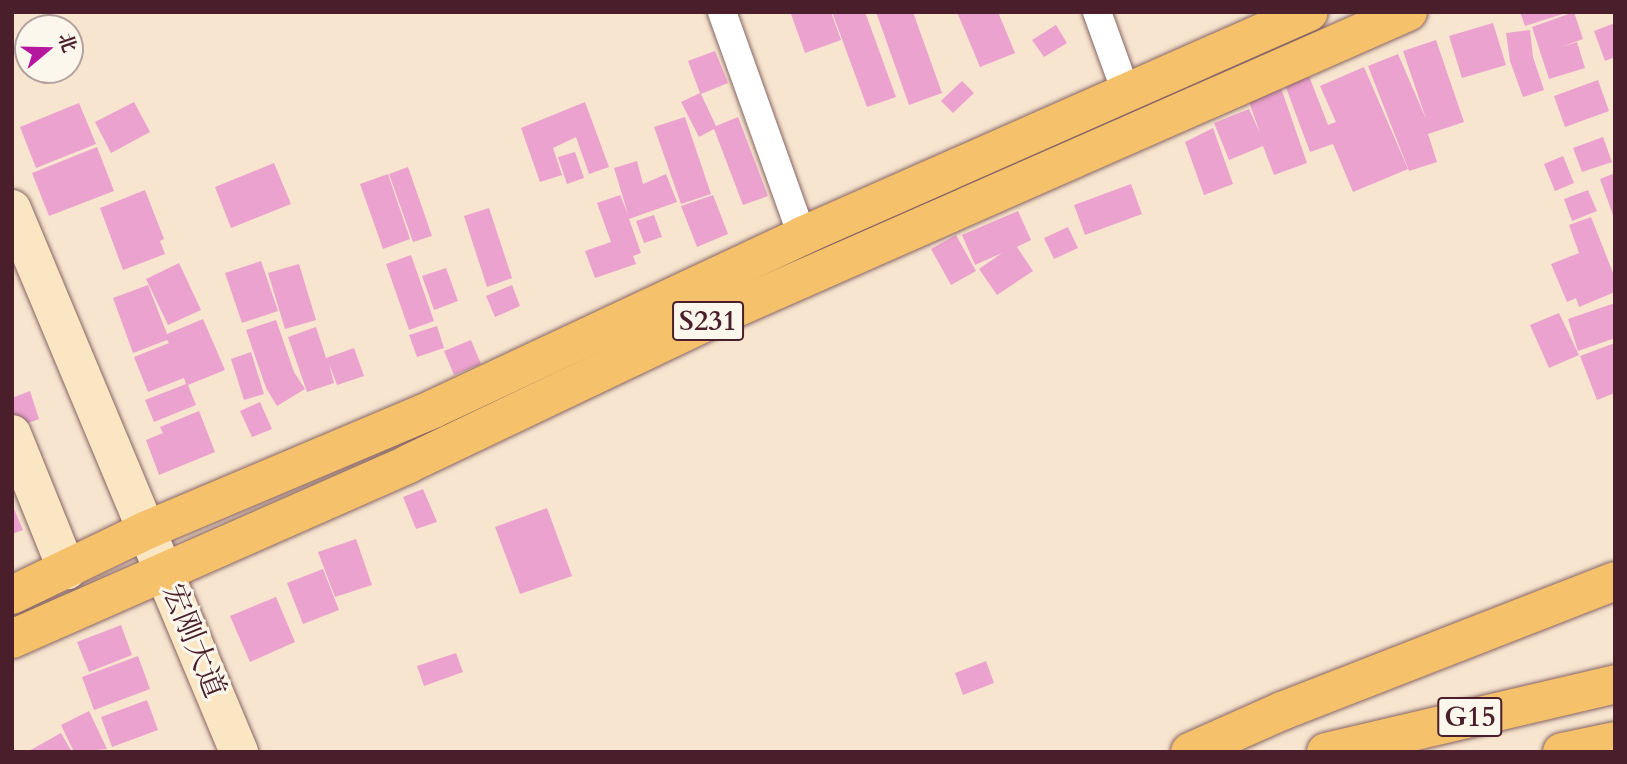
<!DOCTYPE html>
<html>
<head>
<meta charset="utf-8">
<style>
	body { margin:0 }
	#map { position:relative; width:1627px; height:764px; overflow:hidden; background:#f7e5cf; font-family:Cardo,"Noto Serif SC",serif }
	div>[style] { position:absolute }
	.building>* { inset:0; background:#eca2cf }
	.roads { filter:drop-shadow(0 0 2px #876464) drop-shadow(0 0 2px #876464) }
	.street>* { height:28px; margin:-14px; padding:0 14px; transform-origin:14px; border-radius:14px; background:#fff }
	.secondary>* { height:38px; margin:-19px; padding:0 19px; transform-origin:19px; border-radius:19px; background:#fbe6c4 }
	.primary>* { height:38px; margin:-19px; padding:0 19px; transform-origin:19px; border-radius:19px; background:#f5c16b }
	.highway>* { height:38px; margin:-19px; padding:0 19px; transform-origin:19px; border-radius:19px; background:#f5c16b }
	span { translate:-50% -50%; white-space:nowrap; text-align:center; line-height:1.15; -webkit-text-stroke:6px #fbf7ec; paint-order:stroke }
	.shield-label span { padding:2px 5px; background:#fbf7ec; border:2px solid; border-radius:5px; -webkit-text-stroke-width:0 }
	.shield-label { font-size:28px; color:#4a1f2b; font-weight:700 }
	.street-label { font-size:30px; color:#4a1f2b }
	.frame { position:absolute; inset:0; border:14px solid #4a1f2b; pointer-events:none }
	.north { position:absolute; left:14px; top:14px; width:70px; height:70px; box-sizing:border-box; background:#fbf7ec; border:2px solid #b4a19f; border-radius:50%; rotate:71deg; font-size:19px; font-weight:700; line-height:28px; text-align:center; color:#4a1f2b }
	.north::after { content:''; display:block; margin:auto; width:24px; height:32px; background:#b5179e; clip-path:polygon(50% 0,100% 100%,50% 72%,0 100%) }
</style>
</head>
<body>
<div id="map">
	<div class="building">
		<div style="clip-path:polygon(797px 12px,831px 12px,841px 40px,805px 53px,791px 14px)"></div>
		<div style="clip-path:polygon(832px 12px,865px 12px,896px 97px,867px 107px)"></div>
		<div style="clip-path:polygon(876px 12px,913px 12px,942px 93px,909px 105px)"></div>
		<div style="clip-path:polygon(957px 12px,998px 12px,1015px 53px,980px 67px)"></div>
		<div style="clip-path:polygon(1520px 12px,1566px 12px,1566px 13px,1525px 26px)"></div>
		<div style="clip-path:polygon(1574px 12px,1583px 39px,1558px 48px,1577px 42px,1585px 68px,1549px 79px,1532px 27px)"></div>
		<div style="clip-path:polygon(1493px 23px,1506px 65px,1462px 78px,1449px 36px)"></div>
		<div style="clip-path:polygon(1615px 23px,1615px 57px,1605px 61px,1594px 31px)"></div>
		<div style="clip-path:polygon(1056px 25px,1067px 43px,1044px 57px,1032px 40px)"></div>
		<div style="clip-path:polygon(1530px 30px,1533px 57px,1544px 90px,1523px 97px,1510px 61px,1506px 33px)"></div>
		<div style="clip-path:polygon(1436px 40px,1464px 122px,1428px 134px,1437px 162px,1409px 171px,1368px 66px,1398px 54px,1426px 119px,1403px 51px)"></div>
		<div style="clip-path:polygon(715px 51px,728px 83px,701px 94px,716px 126px,738px 117px,768px 196px,743px 205px,714px 129px,699px 137px,681px 102px,700px 93px,688px 61px)"></div>
		<div style="clip-path:polygon(1364px 67px,1408px 169px,1353px 192px,1333px 144px,1310px 152px,1285px 85px,1309px 76px,1328px 125px,1336px 122px,1320px 86px)"></div>
		<div style="clip-path:polygon(1598px 80px,1609px 111px,1565px 127px,1554px 96px)"></div>
		<div style="clip-path:polygon(962px 81px,974px 93px,953px 113px,941px 101px)"></div>
		<div style="clip-path:polygon(1281px 88px,1307px 163px,1274px 175px,1263px 146px,1229px 160px,1214px 123px,1249px 109px,1260px 133px,1248px 99px)"></div>
		<div style="clip-path:polygon(134px 102px,150px 132px,111px 153px,95px 122px)"></div>
		<div style="clip-path:polygon(585px 102px,609px 167px,589px 174px,576px 137px,553px 148px,562px 175px,540px 182px,521px 128px)"></div>
		<div style="clip-path:polygon(79px 103px,96px 144px,36px 168px,20px 127px)"></div>
		<div style="clip-path:polygon(685px 117px,711px 194px,681px 204px,654px 127px)"></div>
		<div style="clip-path:polygon(1213px 128px,1233px 184px,1204px 195px,1185px 142px)"></div>
		<div style="clip-path:polygon(1603px 137px,1612px 162px,1582px 172px,1573px 148px)"></div>
		<div style="clip-path:polygon(97px 147px,114px 191px,49px 216px,32px 173px)"></div>
		<div style="clip-path:polygon(575px 152px,584px 178px,567px 184px,558px 157px)"></div>
		<div style="clip-path:polygon(1563px 156px,1574px 183px,1555px 191px,1544px 164px)"></div>
		<div style="clip-path:polygon(637px 161px,643px 184px,666px 174px,677px 202px,629px 219px,641px 253px,633px 256px,636px 264px,595px 278px,585px 251px,611px 242px,597px 203px,620px 195px,628px 214px,614px 168px)"></div>
		<div style="clip-path:polygon(274px 163px,291px 204px,231px 228px,215px 187px)"></div>
		<div style="clip-path:polygon(408px 167px,432px 236px,413px 242px,389px 174px)"></div>
		<div style="clip-path:polygon(1615px 173px,1615px 218px,1614px 218px,1600px 179px)"></div>
		<div style="clip-path:polygon(388px 174px,410px 239px,383px 249px,360px 184px)"></div>
		<div style="clip-path:polygon(1131px 184px,1142px 214px,1085px 235px,1074px 205px)"></div>
		<div style="clip-path:polygon(145px 190px,164px 239px,160px 241px,165px 254px,123px 270px,100px 208px)"></div>
		<div style="clip-path:polygon(1588px 190px,1597px 211px,1572px 221px,1564px 199px)"></div>
		<div style="clip-path:polygon(713px 195px,728px 234px,697px 247px,681px 206px)"></div>
		<div style="clip-path:polygon(489px 208px,512px 278px,487px 287px,464px 216px)"></div>
		<div style="clip-path:polygon(1018px 211px,1031px 240px,1017px 247px,1033px 271px,997px 295px,979px 269px,1002px 253px,975px 265px,962px 235px)"></div>
		<div style="clip-path:polygon(654px 215px,662px 237px,644px 243px,636px 221px)"></div>
		<div style="clip-path:polygon(1591px 217px,1615px 278px,1615px 292px,1579px 307px,1576px 298px,1567px 302px,1551px 264px,1579px 253px,1569px 225px)"></div>
		<div style="clip-path:polygon(1068px 227px,1078px 248px,1054px 259px,1044px 238px)"></div>
		<div style="clip-path:polygon(956px 235px,976px 271px,951px 285px,931px 249px)"></div>
		<div style="clip-path:polygon(411px 255px,434px 321px,409px 330px,386px 264px)"></div>
		<div style="clip-path:polygon(261px 261px,278px 311px,242px 323px,225px 273px)"></div>
		<div style="clip-path:polygon(179px 263px,201px 310px,168px 325px,146px 279px)"></div>
		<div style="clip-path:polygon(299px 264px,316px 320px,285px 329px,268px 273px)"></div>
		<div style="clip-path:polygon(446px 268px,458px 301px,434px 310px,422px 276px)"></div>
		<div style="clip-path:polygon(148px 285px,167px 334px,203px 319px,225px 370px,188px 385px,196px 405px,154px 422px,145px 400px,186px 384px,184px 378px,148px 392px,134px 357px,169px 343px,167px 340px,133px 353px,113px 298px)"></div>
		<div style="clip-path:polygon(512px 285px,520px 306px,495px 317px,486px 296px)"></div>
		<div style="clip-path:polygon(1615px 303px,1615px 338px,1578px 351px,1568px 319px)"></div>
		<div style="clip-path:polygon(1559px 313px,1579px 355px,1549px 368px,1530px 325px)"></div>
		<div style="clip-path:polygon(276px 320px,294px 372px,305px 389px,277px 406px,266px 388px,246px 330px)"></div>
		<div style="clip-path:polygon(437px 326px,444px 348px,417px 357px,409px 335px)"></div>
		<div style="clip-path:polygon(316px 327px,326px 358px,354px 348px,364px 376px,337px 385px,329px 364px,334px 383px,307px 392px,288px 337px)"></div>
		<div style="clip-path:polygon(471px 340px,481px 364px,454px 375px,444px 351px)"></div>
		<div style="clip-path:polygon(1615px 343px,1615px 393px,1597px 400px,1580px 356px)"></div>
		<div style="clip-path:polygon(251px 352px,264px 394px,244px 400px,231px 359px)"></div>
		<div style="clip-path:polygon(30px 391px,39px 419px,12px 429px,12px 398px)"></div>
		<div style="clip-path:polygon(260px 402px,272px 429px,252px 437px,240px 411px)"></div>
		<div style="clip-path:polygon(199px 411px,215px 452px,159px 475px,146px 440px,163px 433px,160px 427px)"></div>
		<div style="clip-path:polygon(423px 489px,437px 522px,416px 529px,403px 497px)"></div>
		<div style="clip-path:polygon(12px 504px,23px 530px,12px 534px)"></div>
		<div style="clip-path:polygon(547px 508px,572px 576px,520px 594px,495px 527px)"></div>
		<div style="clip-path:polygon(356px 539px,372px 585px,335px 597px,318px 552px)"></div>
		<div style="clip-path:polygon(323px 569px,339px 610px,303px 624px,287px 583px)"></div>
		<div style="clip-path:polygon(276px 597px,295px 642px,250px 662px,230px 616px)"></div>
		<div style="clip-path:polygon(121px 625px,132px 655px,89px 672px,77px 642px)"></div>
		<div style="clip-path:polygon(456px 653px,463px 672px,424px 686px,417px 666px)"></div>
		<div style="clip-path:polygon(138px 656px,150px 689px,94px 710px,82px 677px)"></div>
		<div style="clip-path:polygon(986px 661px,994px 683px,963px 695px,955px 673px)"></div>
		<div style="clip-path:polygon(147px 700px,158px 730px,112px 747px,101px 717px)"></div>
		<div style="clip-path:polygon(89px 711px,107px 749px,74px 752px,61px 725px)"></div>
		<div style="clip-path:polygon(61px 733px,72px 752px,27px 752px)"></div>
	</div>
	<div class="roads">
		<div class="street">
			<div style="left:722px;top:12px;width:238px;rotate:70.3deg"></div>
			<div style="left:1097px;top:12px;width:88px;rotate:70.1deg"></div>
		</div>
		<div class="secondary">
			<div style="left:12px;top:209px;width:589px;rotate:67.31deg"></div>
			<div style="left:12px;top:434px;width:147px;rotate:68deg"></div>
		</div>
		<div class="primary">
			<div style="left:12px;top:595px;width:150px;rotate:-25.7deg"></div>
			<div style="left:147px;top:530px;width:311px;rotate:-22.9deg"></div>
			<div style="left:433px;top:409px;width:408px;rotate:-25.1deg"></div>
			<div style="left:802px;top:236px;width:554px;rotate:-23.84deg"></div>
			<div style="left:12px;top:639px;width:433px;rotate:-23.8deg"></div>
			<div style="left:408px;top:464px;width:356px;rotate:-25.5deg"></div>
			<div style="left:729px;top:311px;width:742px;rotate:-23.77deg"></div>
		</div>
		<div class="highway">
			<div style="left:1190px;top:752px;width:101px;rotate:-24deg"></div>
			<div style="left:1282px;top:711px;width:357px;rotate:-21.3deg"></div>
			<div style="left:1326px;top:752px;width:297px;rotate:-13.2deg"></div>
			<div style="left:1562px;top:752px;width:54px;rotate:-11.7deg"></div>
		</div>
	</div>
	<div class="shield-label">
		<span style="left:708px;top:321px">S231</span>
		<span style="left:1470px;top:717px">G15</span>
	</div>
	<div class="street-label">
		<span style="left:193px;top:641px;rotate:68deg">宏刚大道</span>
	</div>
	<div class="frame"></div>
	<div class="north">北</div>
</div>
</body>
</html>
